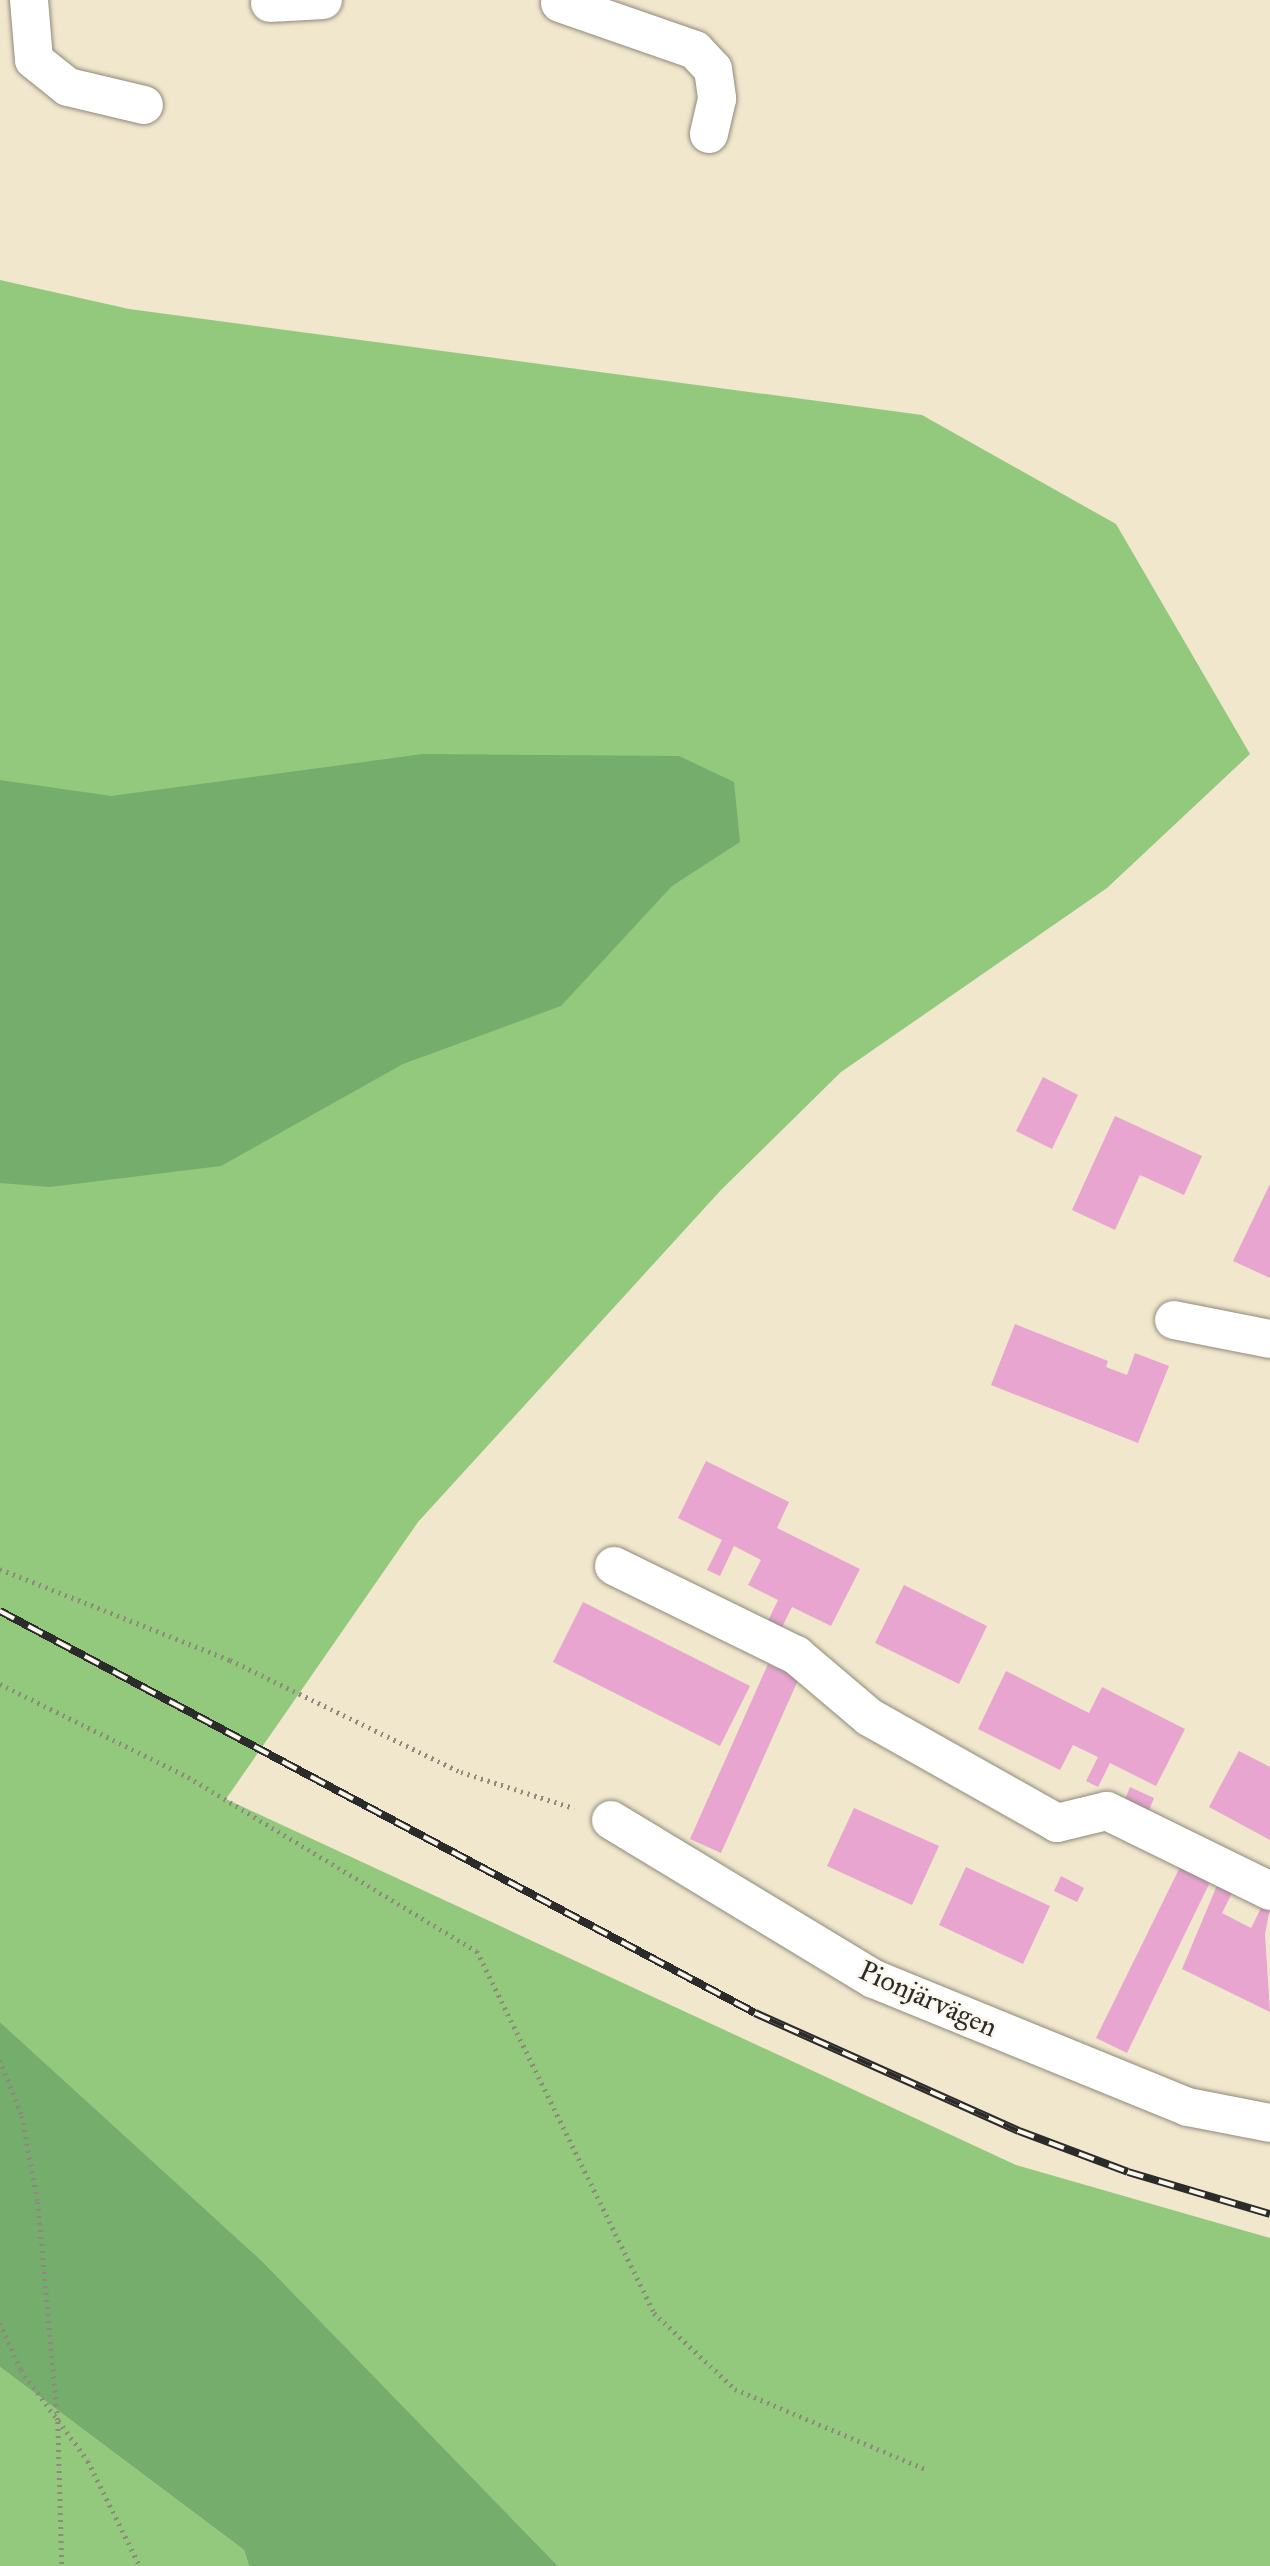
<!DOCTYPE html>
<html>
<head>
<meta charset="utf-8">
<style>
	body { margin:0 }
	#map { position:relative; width:1270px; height:2566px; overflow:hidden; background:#f1e7cd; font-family:"IM FELL Great Primer",serif }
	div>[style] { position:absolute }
	.green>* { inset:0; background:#92c97c }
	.forest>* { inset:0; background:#75ad6c }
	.building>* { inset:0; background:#e8a5d0 }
	.path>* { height:4.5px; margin-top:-2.25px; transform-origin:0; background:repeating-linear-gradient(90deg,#8e897c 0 2px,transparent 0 7px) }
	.roads { filter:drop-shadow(0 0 2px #8e897c) drop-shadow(0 0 2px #8e897c) }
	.minor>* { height:38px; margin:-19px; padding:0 19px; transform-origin:19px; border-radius:19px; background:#fff }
	.rail>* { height:8px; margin-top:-4px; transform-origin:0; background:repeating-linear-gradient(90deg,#fbf7ec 0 16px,#2b2b2b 0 32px); box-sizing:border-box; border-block:2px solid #2b2b2b }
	span { translate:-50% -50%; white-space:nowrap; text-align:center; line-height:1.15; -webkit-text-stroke:5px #fbf7ec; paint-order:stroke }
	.street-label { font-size:28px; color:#2b2b2b }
</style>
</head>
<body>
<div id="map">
	<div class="green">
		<div style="clip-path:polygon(0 280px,129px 309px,922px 415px,1116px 524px,1250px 754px,1107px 888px,841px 1072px,721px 1190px,418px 1522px,226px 1799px,1016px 2165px,1270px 2238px,1270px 2566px,558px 2566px,262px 2261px,0 2022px)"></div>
		<div style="clip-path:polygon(0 2367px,244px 2550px,249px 2566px,0 2566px)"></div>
	</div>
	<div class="forest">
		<div style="clip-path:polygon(423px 754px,679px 756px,734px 782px,740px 842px,672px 886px,561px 1006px,403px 1064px,221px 1166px,50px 1187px,0 1183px,0 780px,111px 796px)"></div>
		<div style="clip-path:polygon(0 2022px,262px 2261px,558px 2566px,249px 2566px,244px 2550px,0 2367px)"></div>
	</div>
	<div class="building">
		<div style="clip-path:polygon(1043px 1077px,1078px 1095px,1052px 1149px,1016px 1131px)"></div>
		<div style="clip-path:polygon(1115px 1116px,1202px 1156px,1184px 1195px,1140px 1175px,1115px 1230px,1072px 1210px)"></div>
		<div style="clip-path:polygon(1270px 1184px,1270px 1278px,1233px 1261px)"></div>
		<div style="clip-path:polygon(1015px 1324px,1108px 1361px,1106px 1367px,1127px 1375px,1135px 1353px,1169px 1366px,1138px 1443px,991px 1385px)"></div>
		<div style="clip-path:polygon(706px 1461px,789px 1502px,777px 1528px,860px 1569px,831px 1626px,792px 1607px,780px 1631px,766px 1625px,778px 1600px,748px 1585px,761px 1560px,734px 1546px,720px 1576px,707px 1570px,722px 1540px,678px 1518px)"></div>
		<div style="clip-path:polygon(904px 1585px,987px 1626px,959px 1684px,875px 1643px)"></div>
		<div style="clip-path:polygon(583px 1602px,750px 1686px,720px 1746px,553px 1662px)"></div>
		<div style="clip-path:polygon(768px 1664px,799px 1678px,721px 1853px,690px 1839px)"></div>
		<div style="clip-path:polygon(1006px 1671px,1089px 1713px,1102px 1687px,1185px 1729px,1156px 1786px,1110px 1763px,1098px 1787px,1086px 1781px,1098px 1757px,1073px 1745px,1060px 1770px,978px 1729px)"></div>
		<div style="clip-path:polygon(1239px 1751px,1270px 1767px,1270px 1840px,1209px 1807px)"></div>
		<div style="clip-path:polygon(1130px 1787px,1154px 1798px,1147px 1815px,1123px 1804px)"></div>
		<div style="clip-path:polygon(854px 1808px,939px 1846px,912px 1905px,827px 1866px)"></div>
		<div style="clip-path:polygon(1181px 1865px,1211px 1880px,1127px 2053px,1096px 2038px)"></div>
		<div style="clip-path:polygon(966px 1867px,1050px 1906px,1023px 1964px,939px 1925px)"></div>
		<div style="clip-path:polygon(1061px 1876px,1084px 1888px,1077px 1902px,1054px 1891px)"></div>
		<div style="clip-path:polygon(1218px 1883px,1233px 1891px,1222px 1913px,1251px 1928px,1263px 1904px,1270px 1908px,1265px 1934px,1270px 2012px,1182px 1969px)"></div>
	</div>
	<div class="path">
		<div style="left:0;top:1569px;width:247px;rotate:21.6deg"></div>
		<div style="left:230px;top:1660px;width:257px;rotate:25.9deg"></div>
		<div style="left:461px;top:1772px;width:119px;rotate:17.7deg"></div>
		<div style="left:0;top:1684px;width:210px;rotate:26.3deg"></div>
		<div style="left:188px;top:1777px;width:337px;rotate:31.1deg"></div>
		<div style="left:477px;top:1951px;width:403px;rotate:63.9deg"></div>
		<div style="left:654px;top:2313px;width:111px;rotate:43.2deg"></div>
		<div style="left:735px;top:2389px;width:206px;rotate:22.8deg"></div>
		<div style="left:0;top:2060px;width:60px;rotate:68.6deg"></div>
		<div style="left:22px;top:2116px;width:87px;rotate:79.5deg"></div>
		<div style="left:38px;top:2202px;width:221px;rotate:84.8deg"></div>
		<div style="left:58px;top:2422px;width:144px;rotate:88.4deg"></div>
		<div style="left:0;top:2323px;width:51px;rotate:65.9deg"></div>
		<div style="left:21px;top:2370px;width:113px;rotate:53.6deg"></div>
		<div style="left:88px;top:2461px;width:117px;rotate:63.7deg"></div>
	</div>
	<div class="roads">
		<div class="minor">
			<div style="left:29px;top:0;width:60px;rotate:85.2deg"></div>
			<div style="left:34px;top:60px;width:43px;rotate:38.5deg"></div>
			<div style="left:68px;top:87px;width:78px;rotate:13.3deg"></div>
			<div style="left:270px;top:3px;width:53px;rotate:-3.2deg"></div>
			<div style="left:560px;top:3px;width:143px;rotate:19.2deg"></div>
			<div style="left:695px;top:50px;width:26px;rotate:47deg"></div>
			<div style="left:713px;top:69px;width:30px;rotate:82deg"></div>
			<div style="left:717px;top:99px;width:36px;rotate:103deg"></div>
			<div style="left:1174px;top:1320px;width:98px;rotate:11.2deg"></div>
			<div style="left:614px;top:1566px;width:203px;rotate:26.1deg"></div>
			<div style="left:796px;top:1655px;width:96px;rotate:40.3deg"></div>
			<div style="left:869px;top:1717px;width:216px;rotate:29.4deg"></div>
			<div style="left:1057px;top:1823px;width:51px;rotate:-13.5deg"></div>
			<div style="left:1107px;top:1811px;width:182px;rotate:26.1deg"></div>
			<div style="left:611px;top:1820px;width:307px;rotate:31.2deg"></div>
			<div style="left:874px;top:1979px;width:339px;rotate:22.2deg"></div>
			<div style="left:1188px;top:2107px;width:84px;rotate:11deg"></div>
		</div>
	</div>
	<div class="rail">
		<div style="left:0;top:1611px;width:855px;rotate:28.03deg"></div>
		<div style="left:755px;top:2013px;width:289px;rotate:24.1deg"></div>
		<div style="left:1019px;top:2131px;width:116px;rotate:20.6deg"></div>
		<div style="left:1128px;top:2172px;width:148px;rotate:16.5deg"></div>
	</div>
	<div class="street-label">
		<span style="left:928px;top:1999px;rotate:24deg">Pionjärvägen</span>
	</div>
</div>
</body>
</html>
